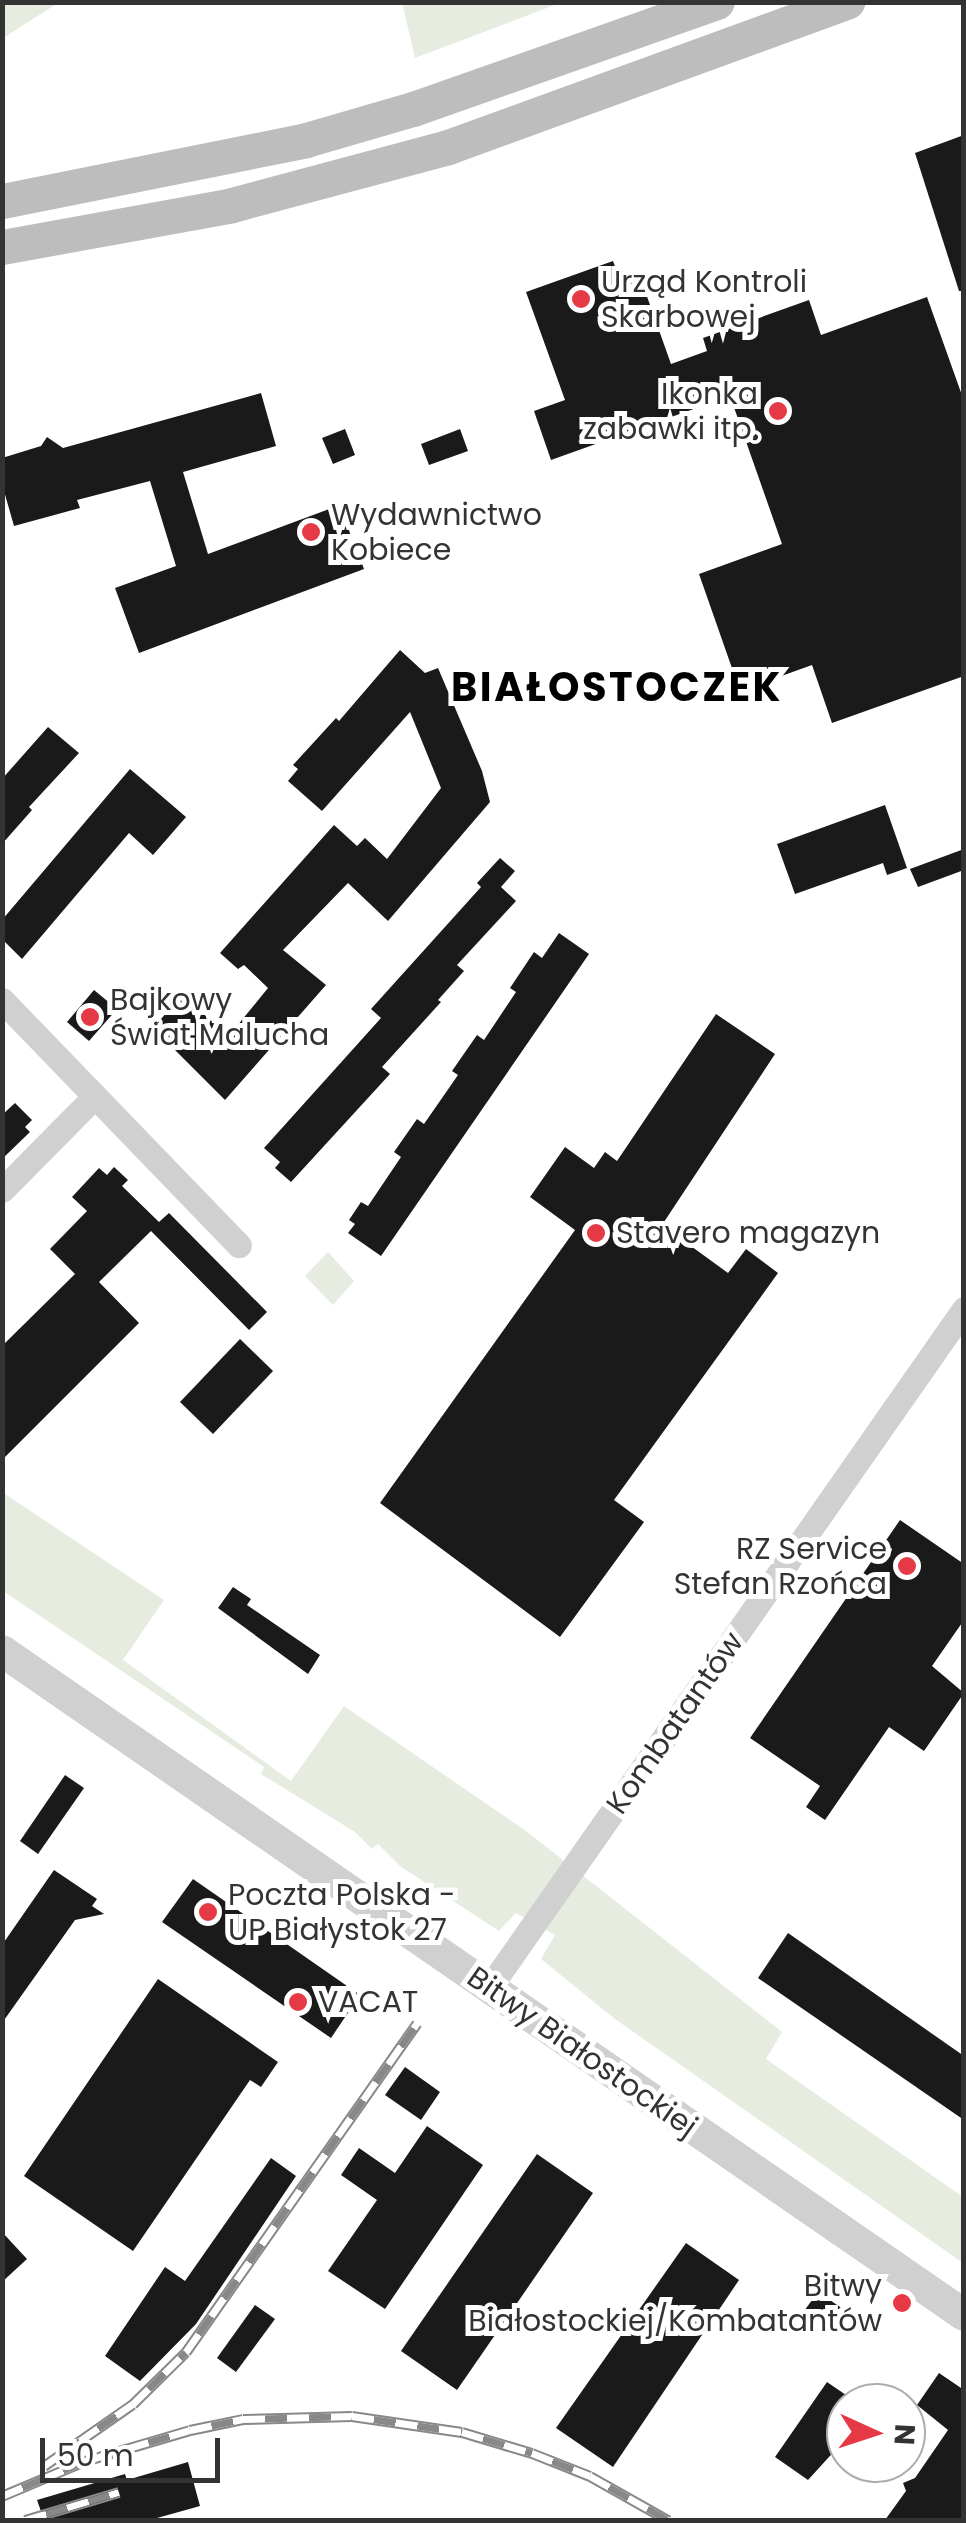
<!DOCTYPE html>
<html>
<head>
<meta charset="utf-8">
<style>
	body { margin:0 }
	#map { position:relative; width:966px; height:2523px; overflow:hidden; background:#fff; font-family:Poppins,sans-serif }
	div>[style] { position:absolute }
	.green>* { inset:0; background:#e6ecdf }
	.building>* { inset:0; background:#1a1a1a }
	.minor>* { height:25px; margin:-12.5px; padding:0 12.5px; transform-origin:12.5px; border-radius:12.5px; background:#d0d0d0 }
	.tertiary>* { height:32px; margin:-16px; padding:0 16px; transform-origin:16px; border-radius:16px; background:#d0d0d0 }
	.secondary>* { height:35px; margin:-17.5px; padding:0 17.5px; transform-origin:17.5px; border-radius:17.5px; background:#bdbdbd }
	.rail>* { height:11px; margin-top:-5.5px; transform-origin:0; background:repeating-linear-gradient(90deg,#fff 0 22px,#888 0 44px); box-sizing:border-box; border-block:2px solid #888 }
	.dots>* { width:28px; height:28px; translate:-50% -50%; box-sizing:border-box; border:5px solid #fff; border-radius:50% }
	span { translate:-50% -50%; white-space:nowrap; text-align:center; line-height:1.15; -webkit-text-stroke:10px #fff; paint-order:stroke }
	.poi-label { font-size:30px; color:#333 }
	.left { translate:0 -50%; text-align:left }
	.right { translate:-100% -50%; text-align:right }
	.street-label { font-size:30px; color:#333 }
	.district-label { font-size:40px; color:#000; font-weight:700; letter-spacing:2.5px }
	.frame { position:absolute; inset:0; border:5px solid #333; pointer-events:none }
	.north { position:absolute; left:826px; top:2383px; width:100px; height:100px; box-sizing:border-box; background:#fff; border:2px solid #adadad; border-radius:50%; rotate:93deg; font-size:28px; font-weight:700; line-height:40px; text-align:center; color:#333 }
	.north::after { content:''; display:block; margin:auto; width:35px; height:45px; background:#e63946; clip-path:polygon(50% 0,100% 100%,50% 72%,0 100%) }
	.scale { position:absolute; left:40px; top:2438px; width:180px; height:45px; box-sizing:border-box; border:5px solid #333; border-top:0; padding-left:12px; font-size:30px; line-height:35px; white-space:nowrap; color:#333; -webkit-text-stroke:8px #fff; paint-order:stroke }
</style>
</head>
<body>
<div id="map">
	<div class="green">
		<div style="clip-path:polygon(3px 2px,58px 2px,58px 3px,3px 38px)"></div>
		<div style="clip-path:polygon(402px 2px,560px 2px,560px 3px,415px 58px)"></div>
		<div style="clip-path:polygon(328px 1252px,354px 1281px,333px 1305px,305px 1276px)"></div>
		<div style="clip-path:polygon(2px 1492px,164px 1600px,123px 1660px,291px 1781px,344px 1706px,526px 1831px,782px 2032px,766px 2059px,963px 2197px,963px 2263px,615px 2019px,541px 1959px,555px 1935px,516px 1913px,499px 1931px,400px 1866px,378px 1844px,372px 1849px,355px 1832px,261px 1774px,264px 1767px,3px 1591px)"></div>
	</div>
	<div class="building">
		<div style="clip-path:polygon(964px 135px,964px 291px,959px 291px,915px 153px)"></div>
		<div style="clip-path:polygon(613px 261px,620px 280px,639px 274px,671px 364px,707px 351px,703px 338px,809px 300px,821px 335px,927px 297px,964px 401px,964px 676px,832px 723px,812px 665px,740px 691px,699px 574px,782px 544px,730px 396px,551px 460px,534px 411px,565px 400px,526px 292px)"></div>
		<div style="clip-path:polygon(261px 393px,276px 446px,183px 472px,208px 554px,340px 505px,364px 569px,139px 653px,115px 588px,176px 566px,150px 481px,77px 500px,80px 508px,14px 526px,2px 484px,2px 458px,41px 446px,47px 437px,63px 448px)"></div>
		<div style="clip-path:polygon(345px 429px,355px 455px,333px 464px,322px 438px)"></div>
		<div style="clip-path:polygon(460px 429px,468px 451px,429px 465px,421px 444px)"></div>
		<div style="clip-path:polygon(400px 650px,425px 673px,438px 668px,482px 771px,490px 802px,388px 921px,348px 883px,283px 950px,326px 985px,225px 1100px,153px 1028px,183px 994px,228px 1037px,268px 988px,244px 965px,238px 969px,220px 953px,334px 825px,357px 846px,365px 838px,387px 859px,441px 788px,410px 712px,322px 811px,288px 781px,298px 769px,293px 765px,336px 718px,339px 721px)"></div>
		<div style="clip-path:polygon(48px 727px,79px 753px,29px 807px,32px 810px,2px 844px,2px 779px)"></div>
		<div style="clip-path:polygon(130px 769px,186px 817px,153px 855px,129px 833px,22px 959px,2px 939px,2px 920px)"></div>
		<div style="clip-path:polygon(885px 805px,907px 868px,887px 875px,883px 863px,795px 894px,777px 844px)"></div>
		<div style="clip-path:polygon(964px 849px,964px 870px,918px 887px,910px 869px)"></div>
		<div style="clip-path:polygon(500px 858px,515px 871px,501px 887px,516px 901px,457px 965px,464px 971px,438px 1000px,441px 1002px,382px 1067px,390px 1074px,291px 1182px,275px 1168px,280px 1162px,264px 1148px,381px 1018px,371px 1009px,481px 887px,477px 883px)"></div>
		<div style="clip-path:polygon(559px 933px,589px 954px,381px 1256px,348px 1233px,355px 1224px,349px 1220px,361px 1202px,368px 1206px,401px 1157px,394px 1152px,417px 1119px,424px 1124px,458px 1075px,452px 1071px,477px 1035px,484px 1040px,516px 992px,510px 988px,534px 952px,542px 958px)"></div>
		<div style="clip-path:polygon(94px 990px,117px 1009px,89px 1041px,67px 1022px)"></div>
		<div style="clip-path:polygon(716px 1014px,775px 1054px,662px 1225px,728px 1273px,746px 1249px,778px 1273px,614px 1500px,644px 1522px,560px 1637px,380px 1503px,575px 1230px,530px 1197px,565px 1147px,594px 1168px,605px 1152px,617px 1161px)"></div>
		<div style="clip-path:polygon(15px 1103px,32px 1120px,25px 1127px,30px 1132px,2px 1159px,2px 1115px)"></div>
		<div style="clip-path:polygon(114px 1167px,128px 1180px,122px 1186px,159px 1222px,169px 1213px,267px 1312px,249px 1330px,151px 1231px,99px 1282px,139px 1323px,2px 1460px,2px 1346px,75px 1274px,50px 1249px,87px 1211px,72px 1197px,99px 1168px,107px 1175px)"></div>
		<div style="clip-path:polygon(240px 1339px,273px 1371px,213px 1434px,180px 1402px)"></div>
		<div style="clip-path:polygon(900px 1520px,964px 1564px,964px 1620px,932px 1666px,964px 1693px,924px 1751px,889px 1727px,825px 1820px,806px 1807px,820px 1786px,750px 1738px)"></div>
		<div style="clip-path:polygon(233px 1587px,251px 1599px,247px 1605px,320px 1655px,308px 1674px,218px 1608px)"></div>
		<div style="clip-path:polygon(65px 1775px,84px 1788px,38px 1854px,20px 1841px)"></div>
		<div style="clip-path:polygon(54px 1870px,97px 1899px,92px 1906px,104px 1914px,75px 1920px,2px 2023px,2px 1945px)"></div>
		<div style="clip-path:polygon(193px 1879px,360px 1995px,331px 2038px,162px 1922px)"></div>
		<div style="clip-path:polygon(788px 1933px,964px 2056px,964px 2120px,758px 1978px)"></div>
		<div style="clip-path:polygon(158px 1979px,278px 2062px,261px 2087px,250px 2080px,133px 2251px,24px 2176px)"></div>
		<div style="clip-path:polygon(405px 2067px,440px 2092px,421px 2120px,385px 2095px)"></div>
		<div style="clip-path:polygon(427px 2126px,483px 2165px,385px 2309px,328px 2271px,377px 2200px,341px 2175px,359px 2148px,395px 2173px)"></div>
		<div style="clip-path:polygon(537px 2154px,593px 2193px,457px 2390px,401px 2351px)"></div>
		<div style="clip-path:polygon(271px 2158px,296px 2176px,196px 2324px,140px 2381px,105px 2356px,165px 2267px,185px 2281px)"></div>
		<div style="clip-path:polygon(2px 2232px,27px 2259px,2px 2282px)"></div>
		<div style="clip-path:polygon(686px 2243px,739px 2280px,613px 2467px,556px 2428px)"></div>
		<div style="clip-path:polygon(818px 2292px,849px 2313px,835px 2333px,804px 2311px)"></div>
		<div style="clip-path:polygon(255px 2305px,275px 2319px,236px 2372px,217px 2358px)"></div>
		<div style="clip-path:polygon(939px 2373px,964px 2390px,964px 2520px,885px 2520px,906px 2491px,903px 2483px,915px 2478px,948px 2430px,917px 2405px)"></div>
		<div style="clip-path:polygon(827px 2382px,846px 2395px,846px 2451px,839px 2446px,808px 2480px,775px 2457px)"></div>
		<div style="clip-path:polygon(188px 2462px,200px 2506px,150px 2520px,44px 2520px,37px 2500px,125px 2474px,127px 2480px)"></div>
	</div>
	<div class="minor">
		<div style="left:2px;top:1000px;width:341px;rotate:46deg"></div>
		<div style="left:2px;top:1190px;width:132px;rotate:-45.3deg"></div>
		<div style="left:489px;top:1988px;width:829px;rotate:-55.02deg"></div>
	</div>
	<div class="tertiary">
		<div style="left:2px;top:1651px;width:1169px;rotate:34.61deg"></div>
	</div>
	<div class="secondary">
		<div style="left:2px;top:201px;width:310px;rotate:-11.3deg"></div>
		<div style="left:306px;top:140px;width:111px;rotate:-16.2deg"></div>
		<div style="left:413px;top:109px;width:322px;rotate:-19.4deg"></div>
		<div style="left:2px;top:247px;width:234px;rotate:-10.3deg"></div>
		<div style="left:232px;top:205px;width:224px;rotate:-15deg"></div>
		<div style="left:448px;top:147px;width:425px;rotate:-20deg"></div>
	</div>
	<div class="rail">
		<div style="left:44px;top:2466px;width:108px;rotate:-34.9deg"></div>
		<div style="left:133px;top:2404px;width:74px;rotate:-44.5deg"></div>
		<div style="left:186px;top:2352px;width:402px;rotate:-54.9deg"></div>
		<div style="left:2px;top:2496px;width:90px;rotate:-22.9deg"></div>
		<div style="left:85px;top:2461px;width:109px;rotate:-16.4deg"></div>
		<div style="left:190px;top:2430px;width:54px;rotate:-11.7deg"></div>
		<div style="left:243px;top:2419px;width:109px;rotate:-1.6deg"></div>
		<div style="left:352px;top:2416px;width:111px;rotate:8.3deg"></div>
		<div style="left:462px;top:2432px;width:73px;rotate:16.7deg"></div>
		<div style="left:532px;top:2453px;width:62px;rotate:21.6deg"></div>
		<div style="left:590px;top:2476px;width:90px;rotate:29.4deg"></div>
		<div style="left:25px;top:2520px;width:98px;rotate:-16.6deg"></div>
	</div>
	<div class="dots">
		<div style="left:581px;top:299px;background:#e63946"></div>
		<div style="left:778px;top:411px;background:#e63946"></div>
		<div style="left:311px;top:532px;background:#e63946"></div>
		<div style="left:90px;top:1017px;background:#e63946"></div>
		<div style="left:596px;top:1233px;background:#e63946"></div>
		<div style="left:907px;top:1566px;background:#e63946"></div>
		<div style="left:208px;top:1912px;background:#e63946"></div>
		<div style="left:298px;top:2002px;background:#e63946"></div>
		<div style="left:902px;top:2303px;background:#e63946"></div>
	</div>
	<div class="poi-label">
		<span class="left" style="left:601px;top:299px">Urząd Kontroli<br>Skarbowej</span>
		<span class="right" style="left:758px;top:411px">Ikonka<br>zabawki itp.</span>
		<span class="left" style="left:331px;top:532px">Wydawnictwo<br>Kobiece</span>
		<span class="left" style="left:110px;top:1017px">Bajkowy<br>Świat Malucha</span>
		<span class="left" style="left:616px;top:1233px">Stavero magazyn</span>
		<span class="right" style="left:887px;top:1566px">RZ Service<br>Stefan Rzońca</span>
		<span class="left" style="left:228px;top:1912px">Poczta Polska -<br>UP Białystok 27</span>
		<span class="left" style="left:318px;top:2002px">VACAT</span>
		<span class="right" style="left:882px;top:2303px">Bitwy<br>Białostockiej/Kombatantów</span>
	</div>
	<div class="street-label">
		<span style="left:675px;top:1723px;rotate:-55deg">Kombatantów</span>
		<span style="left:582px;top:2052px;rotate:35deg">Bitwy Białostockiej</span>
	</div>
	<div class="district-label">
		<span style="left:617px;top:687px">BIAŁOSTOCZEK</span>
	</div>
	<div class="frame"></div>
	<div class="north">N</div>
	<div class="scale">50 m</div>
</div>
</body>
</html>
